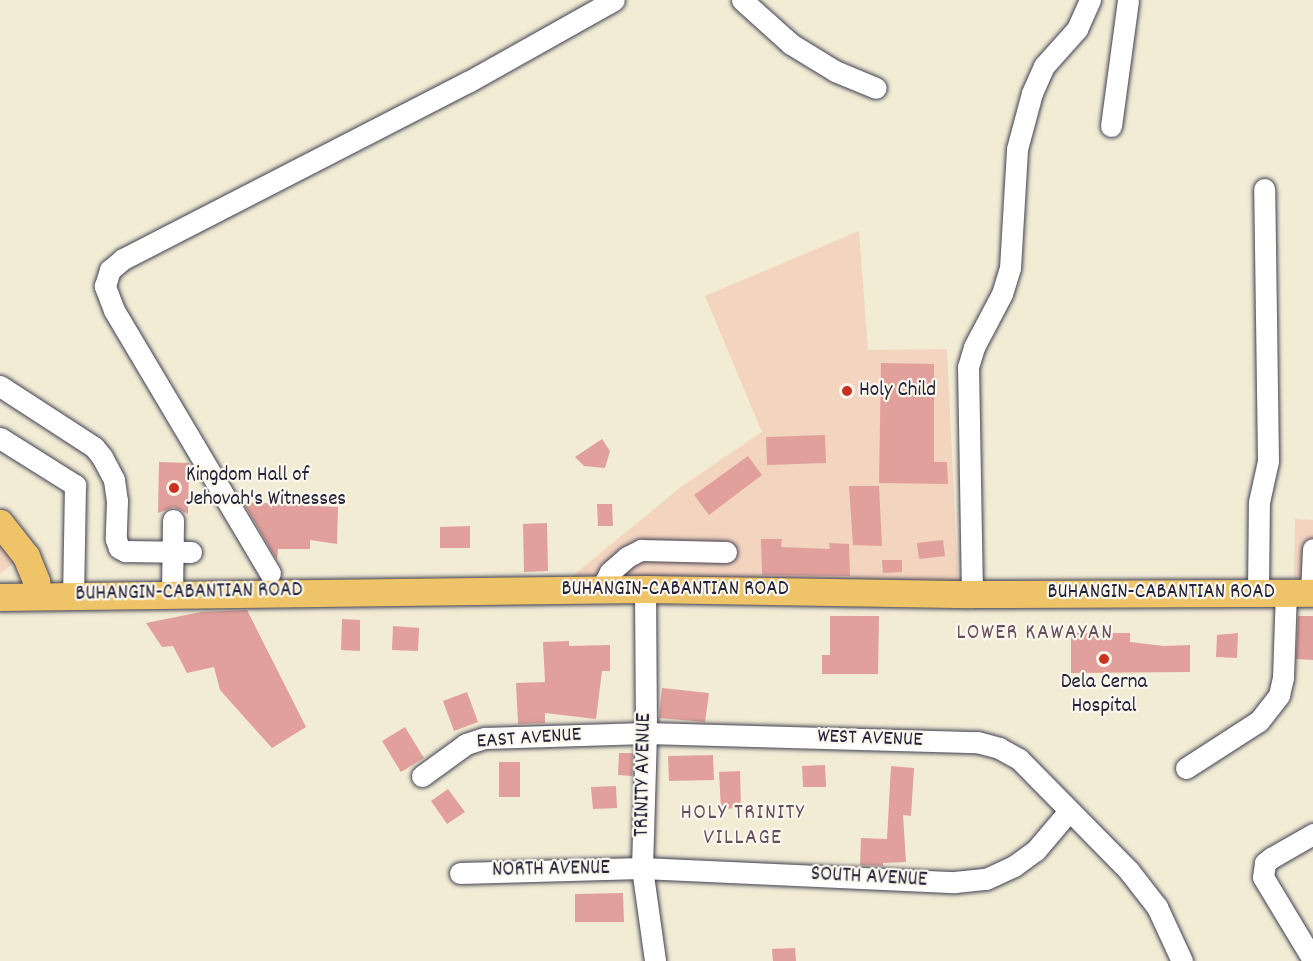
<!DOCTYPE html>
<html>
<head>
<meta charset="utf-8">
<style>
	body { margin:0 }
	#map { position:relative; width:1313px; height:961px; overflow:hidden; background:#f2ecd5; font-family:Dekko,sans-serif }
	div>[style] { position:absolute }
	.built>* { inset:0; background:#f3d4bf }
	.building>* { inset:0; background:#e1a09c }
	.roads { filter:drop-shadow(0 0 2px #414052) drop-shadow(0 0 2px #414052) }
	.minor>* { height:21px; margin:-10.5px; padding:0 10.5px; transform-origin:10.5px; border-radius:10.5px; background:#fff }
	.major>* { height:27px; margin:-13.5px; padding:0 13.5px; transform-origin:13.5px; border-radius:13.5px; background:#efc469 }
	.dots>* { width:16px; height:16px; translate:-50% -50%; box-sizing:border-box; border:3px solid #fbf7ec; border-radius:50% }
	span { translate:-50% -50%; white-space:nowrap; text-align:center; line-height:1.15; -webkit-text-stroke:4.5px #fbf7ec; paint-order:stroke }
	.poi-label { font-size:21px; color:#22223b }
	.left { translate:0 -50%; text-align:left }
	.street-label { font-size:21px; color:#22223b }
	.neighbourhood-label { font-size:22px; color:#654e5d; letter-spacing:1.5px }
</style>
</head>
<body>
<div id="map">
	<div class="built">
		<div style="clip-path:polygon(859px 231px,868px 350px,947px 349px,958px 582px,569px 579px,682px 486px,762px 432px,705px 296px)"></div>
		<div style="clip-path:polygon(1295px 519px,1313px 520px,1313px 579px,1294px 579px)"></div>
		<div style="clip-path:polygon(0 546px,14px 563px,0 574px)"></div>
	</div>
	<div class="building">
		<div style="clip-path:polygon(881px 363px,934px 364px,934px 462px,947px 462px,948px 484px,879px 483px)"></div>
		<div style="clip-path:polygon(825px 435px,826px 463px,767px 465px,766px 437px)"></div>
		<div style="clip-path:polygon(602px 439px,610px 451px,605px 468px,584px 466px,575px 457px)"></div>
		<div style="clip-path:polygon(748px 456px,762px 475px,709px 515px,694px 495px)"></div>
		<div style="clip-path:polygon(159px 462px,189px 463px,188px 514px,174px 507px,158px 513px)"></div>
		<div style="clip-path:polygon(849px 486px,879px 486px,882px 546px,853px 545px)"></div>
		<div style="clip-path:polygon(243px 502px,338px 507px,337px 544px,310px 540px,310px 549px,278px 549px,277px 560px)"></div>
		<div style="clip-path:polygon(597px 504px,612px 504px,613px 526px,598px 526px)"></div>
		<div style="clip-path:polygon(547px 523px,548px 571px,524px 572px,523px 524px)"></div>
		<div style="clip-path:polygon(470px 526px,470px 548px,440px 548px,440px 527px)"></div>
		<div style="clip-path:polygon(761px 539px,782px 539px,781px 547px,830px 549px,829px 543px,849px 544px,850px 576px,762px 575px)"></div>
		<div style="clip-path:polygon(943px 540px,945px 556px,919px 559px,917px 543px)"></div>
		<div style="clip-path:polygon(882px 560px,902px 560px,902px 572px,883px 573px)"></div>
		<div style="clip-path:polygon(247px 610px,306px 727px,272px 748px,220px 690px,214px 667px,187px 673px,173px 646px,162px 647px,146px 623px,201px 612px)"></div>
		<div style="clip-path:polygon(830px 616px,879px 616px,878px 674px,822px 674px,822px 655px,830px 655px)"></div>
		<div style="clip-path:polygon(1298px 616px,1313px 616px,1313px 660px,1296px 659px)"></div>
		<div style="clip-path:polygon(342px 619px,360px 620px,360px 651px,341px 650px)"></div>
		<div style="clip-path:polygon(393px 626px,419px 628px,418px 651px,392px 650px)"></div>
		<div style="clip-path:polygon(1071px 633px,1130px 633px,1130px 642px,1164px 646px,1190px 645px,1190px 672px,1071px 673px)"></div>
		<div style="clip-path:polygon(1238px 633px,1237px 658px,1216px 657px,1217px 635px)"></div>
		<div style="clip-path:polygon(569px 641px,569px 646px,610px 645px,610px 671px,602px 671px,596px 719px,545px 713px,545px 723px,518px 724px,516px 683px,545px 682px,543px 642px)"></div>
		<div style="clip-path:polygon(662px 688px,709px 693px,705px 722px,659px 718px)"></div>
		<div style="clip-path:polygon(467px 692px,478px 722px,454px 731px,443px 701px)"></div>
		<div style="clip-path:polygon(405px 727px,424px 758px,401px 772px,382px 741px)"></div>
		<div style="clip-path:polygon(619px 753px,633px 753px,632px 776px,618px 775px)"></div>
		<div style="clip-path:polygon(713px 755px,714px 780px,669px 781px,668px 756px)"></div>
		<div style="clip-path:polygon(499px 762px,520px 762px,520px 797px,499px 797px)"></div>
		<div style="clip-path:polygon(825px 765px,826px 787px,803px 787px,802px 766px)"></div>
		<div style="clip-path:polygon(891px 766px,914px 768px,911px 816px,903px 815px,906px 862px,883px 863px,883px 866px,860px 865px,861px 838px,887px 839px)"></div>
		<div style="clip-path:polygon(740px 771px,741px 808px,721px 809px,719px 772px)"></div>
		<div style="clip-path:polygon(616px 786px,617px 808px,593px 809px,591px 787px)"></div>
		<div style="clip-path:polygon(448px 789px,465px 812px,447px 824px,431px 801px)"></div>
		<div style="clip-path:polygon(623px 893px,624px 922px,575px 922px,575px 894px)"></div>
		<div style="clip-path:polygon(795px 948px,796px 961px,773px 961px,772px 949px)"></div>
	</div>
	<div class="roads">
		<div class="minor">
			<div style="left:742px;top:0;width:66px;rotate:41.9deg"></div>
			<div style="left:791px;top:44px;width:52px;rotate:31.5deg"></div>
			<div style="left:835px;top:71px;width:44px;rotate:22.5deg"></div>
			<div style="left:1111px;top:126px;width:127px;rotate:-82.3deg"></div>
			<div style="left:0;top:386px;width:112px;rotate:33deg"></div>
			<div style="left:94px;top:447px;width:13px;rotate:51deg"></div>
			<div style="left:102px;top:457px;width:26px;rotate:62deg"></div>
			<div style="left:114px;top:480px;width:21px;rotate:82deg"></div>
			<div style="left:117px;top:501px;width:38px;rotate:92deg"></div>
			<div style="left:116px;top:539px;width:9px;rotate:72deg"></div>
			<div style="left:119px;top:548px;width:7px;rotate:27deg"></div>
			<div style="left:125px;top:551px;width:66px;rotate:0.9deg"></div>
			<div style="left:0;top:438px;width:89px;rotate:32.1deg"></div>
			<div style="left:75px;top:485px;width:110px;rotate:91deg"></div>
			<div style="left:270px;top:573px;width:306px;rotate:-120.7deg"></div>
			<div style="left:114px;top:310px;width:26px;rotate:-111deg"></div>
			<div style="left:105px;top:286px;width:17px;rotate:-73deg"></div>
			<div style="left:110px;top:270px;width:17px;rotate:-40deg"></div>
			<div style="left:123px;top:259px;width:388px;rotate:-27.2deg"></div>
			<div style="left:468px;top:82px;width:167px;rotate:-29.3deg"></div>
			<div style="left:601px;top:589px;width:19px;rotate:-62deg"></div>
			<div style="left:610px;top:572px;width:23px;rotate:-41deg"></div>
			<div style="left:627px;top:557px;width:16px;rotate:-27deg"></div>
			<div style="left:641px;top:550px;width:85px;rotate:1.3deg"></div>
			<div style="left:645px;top:589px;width:144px;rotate:89.6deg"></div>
			<div style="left:646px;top:733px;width:135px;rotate:91.7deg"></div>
			<div style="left:642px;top:868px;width:94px;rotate:82deg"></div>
			<div style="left:1258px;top:592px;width:90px;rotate:-89.4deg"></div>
			<div style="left:1259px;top:502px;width:42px;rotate:-77.6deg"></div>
			<div style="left:1268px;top:461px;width:272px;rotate:-90.8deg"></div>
			<div style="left:1311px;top:593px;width:44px;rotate:-87.4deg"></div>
			<div style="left:172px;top:594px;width:74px;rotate:-89.2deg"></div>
			<div style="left:972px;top:594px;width:227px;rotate:-91deg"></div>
			<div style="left:968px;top:367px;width:21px;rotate:-73deg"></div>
			<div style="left:974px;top:347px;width:60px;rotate:-62.2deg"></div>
			<div style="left:1002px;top:294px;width:27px;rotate:-73deg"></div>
			<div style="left:1010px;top:268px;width:119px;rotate:-86.6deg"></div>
			<div style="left:1017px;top:149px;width:58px;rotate:-75deg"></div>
			<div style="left:1032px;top:93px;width:30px;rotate:-66deg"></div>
			<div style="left:1044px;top:66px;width:50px;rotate:-48.3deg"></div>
			<div style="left:1077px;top:29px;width:32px;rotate:-66deg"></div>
			<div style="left:1186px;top:768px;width:87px;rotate:-32.8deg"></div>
			<div style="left:1259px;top:721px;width:33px;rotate:-52deg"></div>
			<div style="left:1279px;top:695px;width:18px;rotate:-77deg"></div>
			<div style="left:1283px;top:677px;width:85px;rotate:-88deg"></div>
			<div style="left:422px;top:776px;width:54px;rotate:-36deg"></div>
			<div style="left:466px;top:744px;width:20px;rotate:-18deg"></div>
			<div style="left:485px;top:738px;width:161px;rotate:-1.8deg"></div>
			<div style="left:646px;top:733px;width:331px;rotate:1.6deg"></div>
			<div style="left:977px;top:742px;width:23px;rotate:15deg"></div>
			<div style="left:999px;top:748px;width:23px;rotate:29deg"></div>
			<div style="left:1019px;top:759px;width:157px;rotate:45.5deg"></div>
			<div style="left:1129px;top:871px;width:46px;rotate:52.1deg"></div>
			<div style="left:1157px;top:907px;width:60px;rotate:65.2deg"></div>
			<div style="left:1313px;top:834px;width:48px;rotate:150.3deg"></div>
			<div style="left:1271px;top:858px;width:8px;rotate:140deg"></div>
			<div style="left:1265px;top:863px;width:14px;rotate:98deg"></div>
			<div style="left:1263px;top:877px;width:97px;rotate:58.9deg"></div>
			<div style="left:460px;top:873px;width:182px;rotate:-1.6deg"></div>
			<div style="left:642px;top:868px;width:313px;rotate:2.6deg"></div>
			<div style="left:955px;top:882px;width:31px;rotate:-6deg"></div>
			<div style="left:986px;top:879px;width:31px;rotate:-25deg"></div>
			<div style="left:1014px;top:866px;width:27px;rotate:-36deg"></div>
			<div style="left:1036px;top:850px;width:51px;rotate:-49.8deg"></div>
		</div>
		<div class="major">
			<div style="left:0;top:523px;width:42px;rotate:51.8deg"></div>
			<div style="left:26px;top:556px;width:27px;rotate:68deg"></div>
			<div style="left:36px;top:581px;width:14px;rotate:82deg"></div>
			<div style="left:0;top:597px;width:645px;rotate:-0.71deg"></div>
			<div style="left:645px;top:589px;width:327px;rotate:0.9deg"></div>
			<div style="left:972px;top:594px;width:341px;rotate:-0.2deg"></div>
		</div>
	</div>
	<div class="dots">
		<div style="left:847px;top:391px;background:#c8321e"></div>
		<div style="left:174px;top:488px;background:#c8321e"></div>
		<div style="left:1104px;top:659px;background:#c8321e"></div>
	</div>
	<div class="poi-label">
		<span class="left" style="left:859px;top:391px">Holy Child</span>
		<span class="left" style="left:186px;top:488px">Kingdom Hall of<br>Jehovah's Witnesses</span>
		<span style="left:1104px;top:695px">Dela Cerna<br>Hospital</span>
	</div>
	<div class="street-label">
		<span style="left:675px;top:590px">BUHANGIN-CABANTIAN ROAD</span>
		<span style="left:189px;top:593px;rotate:-1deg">BUHANGIN-CABANTIAN ROAD</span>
		<span style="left:1161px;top:593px">BUHANGIN-CABANTIAN ROAD</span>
		<span style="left:529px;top:739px;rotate:-4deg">EAST AVENUE</span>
		<span style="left:870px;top:739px;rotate:2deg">WEST AVENUE</span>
		<span style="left:644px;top:775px;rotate:-89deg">TRINITY AVENUE</span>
		<span style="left:551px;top:870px;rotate:-1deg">NORTH AVENUE</span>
		<span style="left:869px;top:878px;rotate:3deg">SOUTH AVENUE</span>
	</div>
	<div class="neighbourhood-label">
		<span style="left:1035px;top:634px">LOWER KAWAYAN</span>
		<span style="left:743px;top:826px">HOLY TRINITY<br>VILLAGE</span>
	</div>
</div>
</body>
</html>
